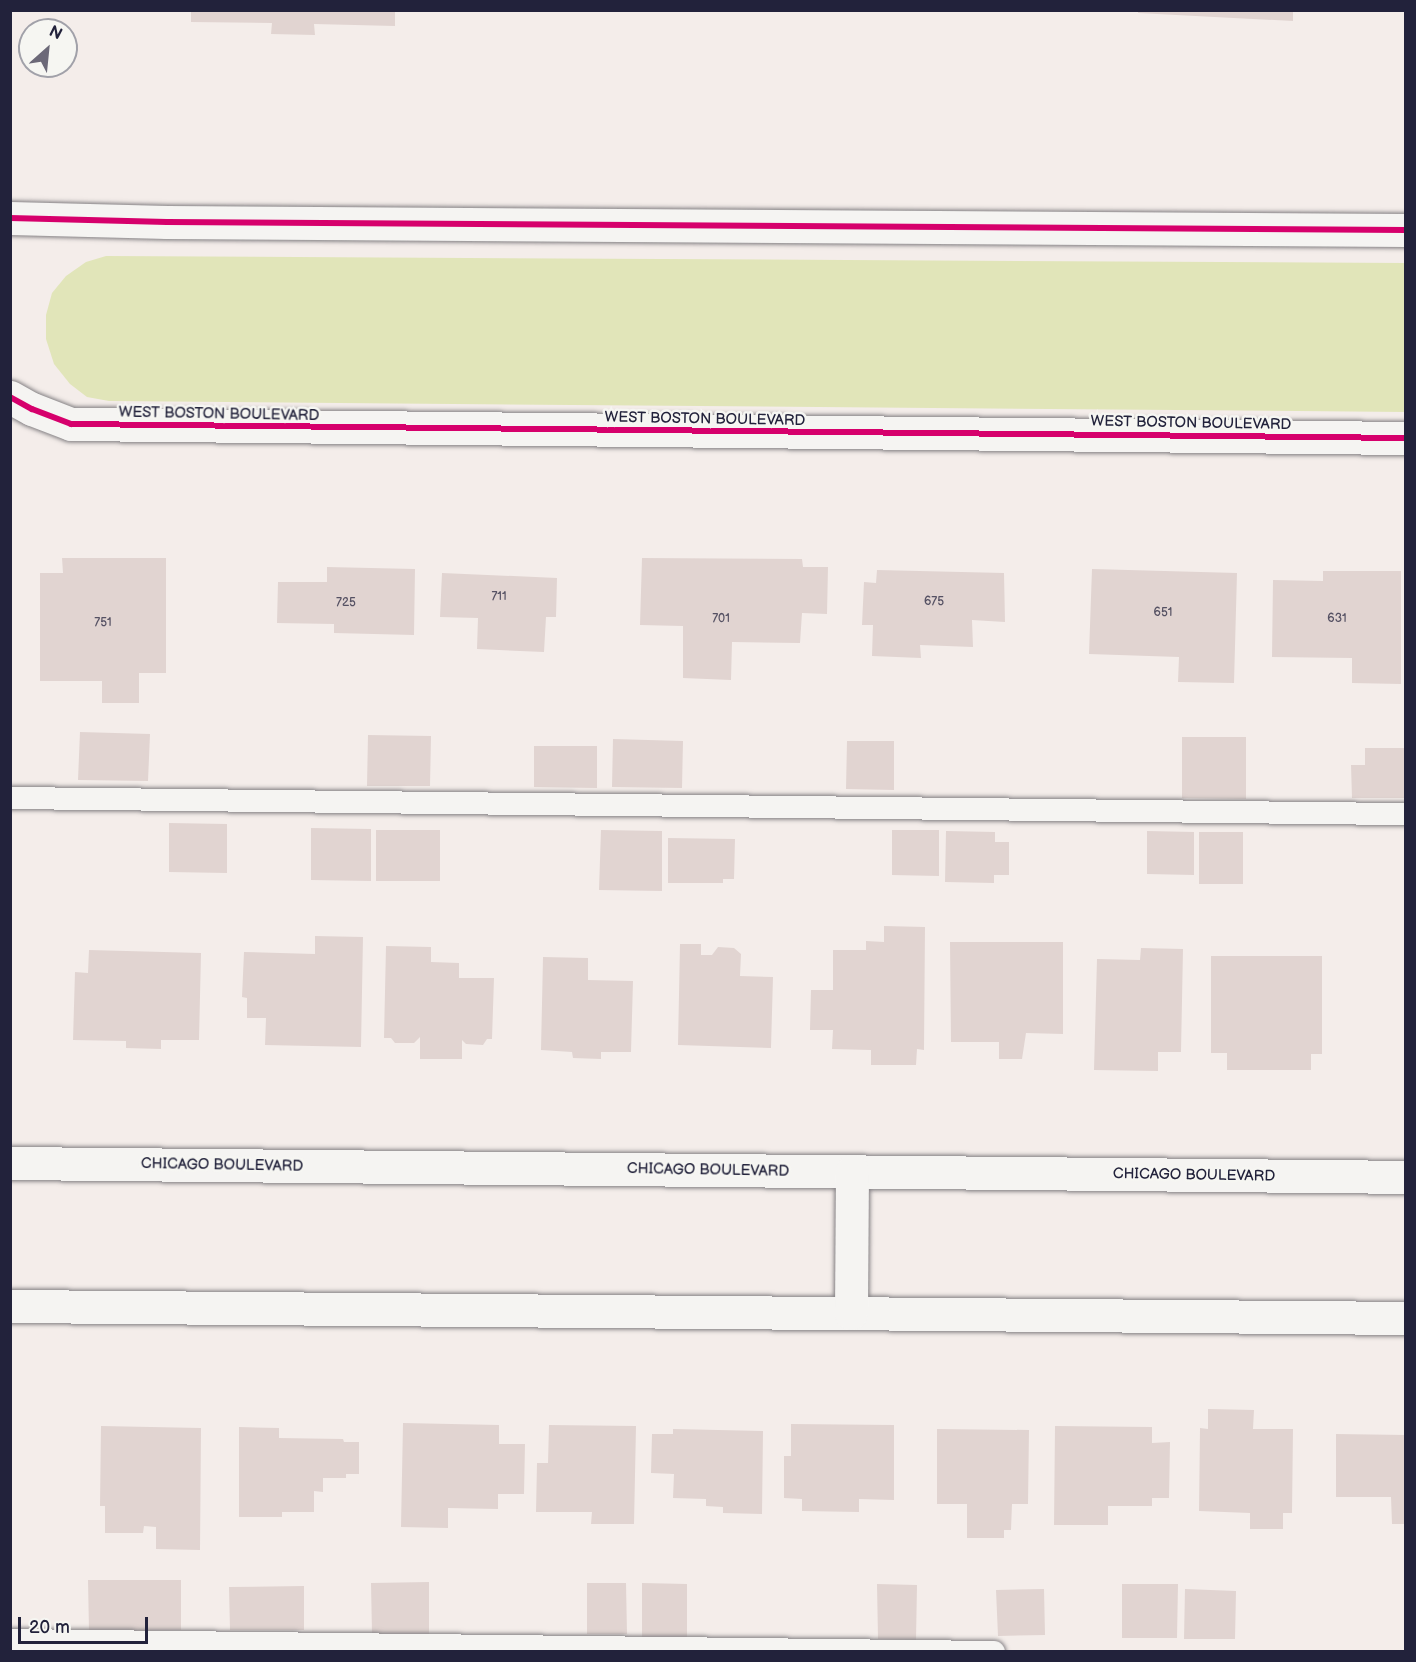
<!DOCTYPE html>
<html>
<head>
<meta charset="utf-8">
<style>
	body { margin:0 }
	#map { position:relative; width:1416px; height:1662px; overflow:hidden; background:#f4edea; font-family:"Balsamiq Sans",sans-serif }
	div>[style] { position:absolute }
	.green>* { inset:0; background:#e1e5b9 }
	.building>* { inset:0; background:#e1d4d1 }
	.roads { filter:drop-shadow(0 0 2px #858285) drop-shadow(0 0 2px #858285) }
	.lane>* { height:22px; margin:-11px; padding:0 11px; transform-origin:11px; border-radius:11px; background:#f5f4f2 }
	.street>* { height:33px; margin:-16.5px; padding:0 16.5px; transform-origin:16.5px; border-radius:16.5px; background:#f5f4f2 }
	.secondary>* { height:33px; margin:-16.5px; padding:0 16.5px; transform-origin:16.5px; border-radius:16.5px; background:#f5f4f2 }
	.cycleway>* { height:6px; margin:-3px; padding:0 3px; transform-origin:3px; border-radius:3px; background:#d6006c }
	span { translate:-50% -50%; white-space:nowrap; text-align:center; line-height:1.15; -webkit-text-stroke:5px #f6f6f2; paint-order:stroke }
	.number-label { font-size:12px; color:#555163 }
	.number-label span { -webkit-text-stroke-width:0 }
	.street-label { font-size:15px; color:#22223b }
	.frame { position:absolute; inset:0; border:12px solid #22223b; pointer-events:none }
	.north { position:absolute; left:18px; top:18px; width:60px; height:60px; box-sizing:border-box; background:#f6f6f2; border:2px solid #a1a1a9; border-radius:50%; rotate:27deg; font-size:16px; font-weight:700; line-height:24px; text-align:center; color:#22223b }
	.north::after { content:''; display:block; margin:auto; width:21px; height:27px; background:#6c6978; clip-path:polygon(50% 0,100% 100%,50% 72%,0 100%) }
	.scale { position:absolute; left:18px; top:1617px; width:130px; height:27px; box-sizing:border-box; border:3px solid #22223b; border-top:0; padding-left:8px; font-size:18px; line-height:21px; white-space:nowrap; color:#22223b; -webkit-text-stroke:4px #f6f6f2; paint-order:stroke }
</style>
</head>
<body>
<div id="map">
	<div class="green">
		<div style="clip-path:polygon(106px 256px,1405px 263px,1405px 412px,109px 401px,87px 397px,70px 384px,54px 364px,46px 339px,46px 315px,52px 293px,66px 276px,86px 262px)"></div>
	</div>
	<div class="building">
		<div style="clip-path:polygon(191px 10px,395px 10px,395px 26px,314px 24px,315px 35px,271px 34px,272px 23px,191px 22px)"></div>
		<div style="clip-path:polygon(1138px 10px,1293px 10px,1293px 21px,1138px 13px)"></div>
		<div style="clip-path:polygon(62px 558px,166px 558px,166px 673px,139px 673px,139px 703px,102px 703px,102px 681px,40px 681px,40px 573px,63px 573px)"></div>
		<div style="clip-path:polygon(642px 558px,802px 559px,803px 567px,828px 567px,827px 614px,802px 613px,800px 643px,732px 642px,731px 680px,683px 678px,683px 626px,640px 625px)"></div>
		<div style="clip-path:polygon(327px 567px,415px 569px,414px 635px,334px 633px,334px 624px,277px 623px,278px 582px,327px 582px)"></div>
		<div style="clip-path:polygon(1092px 569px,1237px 573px,1234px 683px,1178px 682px,1179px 657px,1089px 654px)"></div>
		<div style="clip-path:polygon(877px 570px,1004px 573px,1005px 622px,972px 620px,973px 647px,920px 645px,921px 658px,872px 656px,873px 625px,862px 625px,864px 582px,876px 583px)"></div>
		<div style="clip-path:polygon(1323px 571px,1401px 571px,1401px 684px,1352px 683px,1352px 658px,1272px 657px,1273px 580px,1323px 581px)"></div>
		<div style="clip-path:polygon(442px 573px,557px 578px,556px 617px,546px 617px,544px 652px,477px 649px,478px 618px,440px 617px)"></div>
		<div style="clip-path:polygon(80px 732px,150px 734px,148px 781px,78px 780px)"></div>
		<div style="clip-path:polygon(368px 735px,431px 736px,430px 786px,367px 786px)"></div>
		<div style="clip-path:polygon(1182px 737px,1246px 737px,1246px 799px,1182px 798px)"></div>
		<div style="clip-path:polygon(613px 739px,683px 741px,682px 788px,612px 787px)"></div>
		<div style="clip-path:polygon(847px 741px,894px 741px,894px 790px,846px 789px)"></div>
		<div style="clip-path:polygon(534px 746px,597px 746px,597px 788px,534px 787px)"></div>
		<div style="clip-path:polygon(1365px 748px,1406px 748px,1406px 798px,1352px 798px,1351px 765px,1365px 765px)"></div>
		<div style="clip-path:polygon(169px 823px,227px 824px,227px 873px,169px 872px)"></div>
		<div style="clip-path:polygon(311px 828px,371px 829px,371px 881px,311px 880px)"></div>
		<div style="clip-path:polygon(376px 830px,440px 830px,440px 881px,376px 881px)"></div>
		<div style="clip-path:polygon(601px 830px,662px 831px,662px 891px,599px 890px)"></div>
		<div style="clip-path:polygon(892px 830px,939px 830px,939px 876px,892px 875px)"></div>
		<div style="clip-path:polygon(946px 831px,995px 832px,995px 842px,1009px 842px,1009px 875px,994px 875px,994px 883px,945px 882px)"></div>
		<div style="clip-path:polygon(1147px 831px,1194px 832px,1194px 875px,1147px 874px)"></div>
		<div style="clip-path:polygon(1199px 832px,1243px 832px,1243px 884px,1199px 884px)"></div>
		<div style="clip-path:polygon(668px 838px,735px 839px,734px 879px,723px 879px,723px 883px,668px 883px)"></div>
		<div style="clip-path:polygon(884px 926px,925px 927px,924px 1050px,917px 1049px,916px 1065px,871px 1065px,871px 1050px,832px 1049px,833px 1030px,810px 1030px,811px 990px,833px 990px,833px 950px,866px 950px,866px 941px,884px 942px)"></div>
		<div style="clip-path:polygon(315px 936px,363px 937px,361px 1047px,265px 1045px,266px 1018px,247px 1018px,247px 998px,242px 997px,244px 952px,315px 954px)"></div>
		<div style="clip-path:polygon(950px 942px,1063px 942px,1063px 1034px,1026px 1033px,1022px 1059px,999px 1059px,999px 1042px,951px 1042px)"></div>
		<div style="clip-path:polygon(680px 944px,701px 944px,701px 955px,712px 955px,718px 947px,734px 948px,741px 954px,740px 976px,773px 977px,771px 1048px,678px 1045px)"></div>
		<div style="clip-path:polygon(386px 946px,431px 947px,431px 962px,459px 963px,459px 978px,494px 978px,492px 1039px,487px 1039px,483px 1045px,466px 1044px,462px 1040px,462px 1059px,420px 1059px,420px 1037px,414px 1043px,395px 1043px,391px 1038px,384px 1038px)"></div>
		<div style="clip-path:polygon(1141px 948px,1183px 949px,1181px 1052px,1158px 1052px,1158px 1071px,1094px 1070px,1097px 959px,1140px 960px)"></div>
		<div style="clip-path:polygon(89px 950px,201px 953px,199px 1040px,161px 1040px,161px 1049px,126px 1048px,126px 1041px,73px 1040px,75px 972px,88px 973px)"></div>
		<div style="clip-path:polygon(1211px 956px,1322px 956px,1322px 1054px,1311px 1054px,1311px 1070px,1227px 1070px,1227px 1053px,1211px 1053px)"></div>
		<div style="clip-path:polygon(543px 957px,588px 958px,588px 980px,633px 981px,631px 1052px,601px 1052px,601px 1059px,573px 1058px,572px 1052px,541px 1050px)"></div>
		<div style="clip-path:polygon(1208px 1409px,1254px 1410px,1253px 1429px,1293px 1429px,1292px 1513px,1283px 1513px,1283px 1529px,1250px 1529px,1250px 1513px,1199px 1511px,1200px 1428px,1208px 1429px)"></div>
		<div style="clip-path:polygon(403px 1423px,499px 1425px,499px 1444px,525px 1444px,524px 1494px,498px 1494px,498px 1509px,448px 1508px,448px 1528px,401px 1527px)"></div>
		<div style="clip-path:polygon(791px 1424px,894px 1425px,894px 1500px,859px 1499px,859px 1512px,802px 1511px,802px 1499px,784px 1498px,784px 1456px,791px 1456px)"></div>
		<div style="clip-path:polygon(549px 1425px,636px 1426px,634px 1524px,591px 1524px,592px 1512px,536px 1512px,537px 1463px,548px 1463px)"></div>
		<div style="clip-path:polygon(101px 1426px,201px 1428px,200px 1550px,156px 1549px,156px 1527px,144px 1526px,143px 1533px,105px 1533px,105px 1506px,100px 1506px)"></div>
		<div style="clip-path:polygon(1055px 1426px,1152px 1427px,1152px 1443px,1170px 1442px,1169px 1498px,1152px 1498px,1152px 1506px,1108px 1506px,1108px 1525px,1054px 1525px)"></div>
		<div style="clip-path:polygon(239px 1427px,279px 1428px,279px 1438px,343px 1439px,344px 1442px,359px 1442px,359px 1474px,346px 1474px,346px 1478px,323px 1478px,323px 1492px,314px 1491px,314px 1512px,282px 1512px,282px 1517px,239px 1517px)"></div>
		<div style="clip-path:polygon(673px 1429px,763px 1431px,762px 1514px,723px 1513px,723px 1507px,706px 1506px,706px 1499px,673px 1498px,674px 1474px,651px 1473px,652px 1434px,673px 1434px)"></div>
		<div style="clip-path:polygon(937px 1429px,1029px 1430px,1028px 1504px,1012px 1504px,1011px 1530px,1004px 1530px,1004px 1538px,967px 1538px,967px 1504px,937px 1504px)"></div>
		<div style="clip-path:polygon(1336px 1434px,1406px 1435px,1406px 1524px,1392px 1524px,1391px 1497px,1336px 1497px)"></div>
		<div style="clip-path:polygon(88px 1580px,181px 1580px,181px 1630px,89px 1631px)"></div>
		<div style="clip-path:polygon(429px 1582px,429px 1634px,372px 1634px,371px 1583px)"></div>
		<div style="clip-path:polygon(587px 1583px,626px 1583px,627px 1634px,587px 1634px)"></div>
		<div style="clip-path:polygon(642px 1583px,687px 1584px,687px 1638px,642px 1638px)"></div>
		<div style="clip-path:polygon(877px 1584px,917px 1585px,916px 1640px,878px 1639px)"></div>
		<div style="clip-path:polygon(1122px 1584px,1178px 1584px,1177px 1638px,1122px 1638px)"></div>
		<div style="clip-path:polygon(304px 1586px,304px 1630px,230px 1630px,229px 1587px)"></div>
		<div style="clip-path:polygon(1044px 1589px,1045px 1635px,998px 1636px,996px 1590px)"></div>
		<div style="clip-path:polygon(1185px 1589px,1236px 1591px,1235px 1639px,1184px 1639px)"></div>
	</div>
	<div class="roads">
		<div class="lane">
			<div style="left:10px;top:798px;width:1396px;rotate:0.66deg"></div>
			<div style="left:10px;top:1640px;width:984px;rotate:0.7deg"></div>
		</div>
		<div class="street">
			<div style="left:10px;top:218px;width:157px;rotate:1.5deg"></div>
			<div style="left:167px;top:222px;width:1239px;rotate:0.37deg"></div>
			<div style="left:10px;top:397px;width:25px;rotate:29deg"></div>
			<div style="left:32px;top:409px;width:42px;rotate:21deg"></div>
			<div style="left:71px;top:424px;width:1335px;rotate:0.6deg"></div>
		</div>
		<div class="secondary">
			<div style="left:10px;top:1163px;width:1396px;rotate:0.57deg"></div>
			<div style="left:10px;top:1306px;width:1396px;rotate:0.49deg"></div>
			<div style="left:851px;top:1313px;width:142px;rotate:-89.6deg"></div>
		</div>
	</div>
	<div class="cycleway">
		<div style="left:10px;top:218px;width:157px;rotate:1.5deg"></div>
		<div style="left:167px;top:222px;width:1239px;rotate:0.37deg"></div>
		<div style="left:10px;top:397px;width:25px;rotate:29deg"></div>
		<div style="left:32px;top:409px;width:42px;rotate:21deg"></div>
		<div style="left:71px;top:424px;width:1335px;rotate:0.6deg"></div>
	</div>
	<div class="number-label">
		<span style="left:499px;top:597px">711</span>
		<span style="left:934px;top:602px">675</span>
		<span style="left:346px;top:603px">725</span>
		<span style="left:1163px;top:613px">651</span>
		<span style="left:721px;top:619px">701</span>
		<span style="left:1337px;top:619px">631</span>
		<span style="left:103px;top:623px">751</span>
	</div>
	<div class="street-label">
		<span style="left:219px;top:414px;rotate:1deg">WEST BOSTON BOULEVARD</span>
		<span style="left:705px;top:419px;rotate:1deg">WEST BOSTON BOULEVARD</span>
		<span style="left:1191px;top:423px;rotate:1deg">WEST BOSTON BOULEVARD</span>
		<span style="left:222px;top:1165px;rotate:1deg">CHICAGO BOULEVARD</span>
		<span style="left:708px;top:1170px;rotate:1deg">CHICAGO BOULEVARD</span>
		<span style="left:1194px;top:1175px;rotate:1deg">CHICAGO BOULEVARD</span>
	</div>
	<div class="frame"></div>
	<div class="north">N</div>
	<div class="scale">20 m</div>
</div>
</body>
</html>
